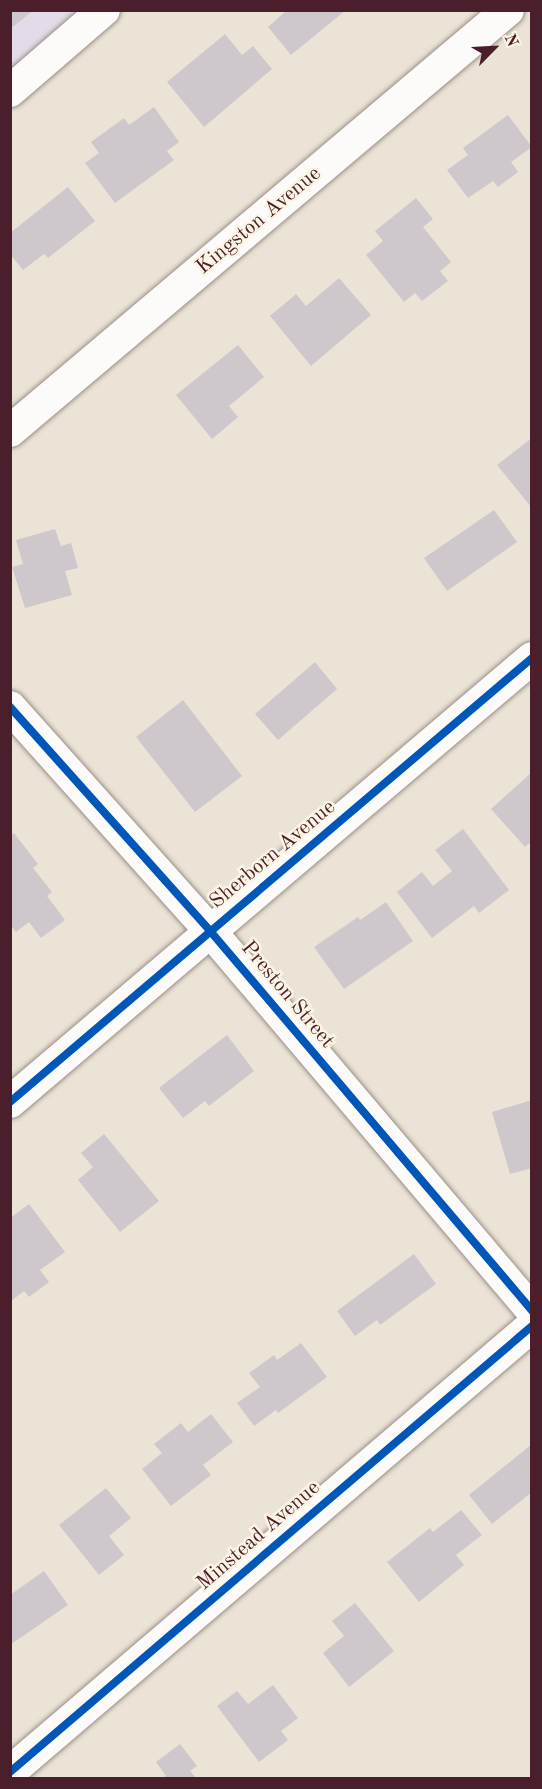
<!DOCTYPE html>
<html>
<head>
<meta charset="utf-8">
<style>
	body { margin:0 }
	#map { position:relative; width:542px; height:1789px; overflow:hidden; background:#ebe3d5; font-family:"Old Standard TT",serif }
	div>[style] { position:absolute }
	.built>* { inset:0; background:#e3dbe7 }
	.building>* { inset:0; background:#cec8cd }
	.roads { filter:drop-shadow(0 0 2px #9a8f8a) drop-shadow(0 0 2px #9a8f8a) }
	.minor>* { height:32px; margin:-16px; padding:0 16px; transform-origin:16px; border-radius:16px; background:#fcfbf9 }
	.cycleway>* { height:8px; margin:-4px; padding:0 4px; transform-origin:4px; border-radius:4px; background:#0057b8 }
	span { translate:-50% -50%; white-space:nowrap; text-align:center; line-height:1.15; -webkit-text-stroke:5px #fcf5e5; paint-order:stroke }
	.street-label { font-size:21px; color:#4a1f2b }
	.frame { position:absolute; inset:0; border:12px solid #4a1f2b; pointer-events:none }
	.north { position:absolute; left:464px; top:18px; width:60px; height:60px; -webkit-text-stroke:4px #fcf5e5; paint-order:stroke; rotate:66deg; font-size:16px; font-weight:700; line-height:24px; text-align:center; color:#4a1f2b }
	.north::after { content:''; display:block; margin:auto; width:21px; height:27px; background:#4a1f2b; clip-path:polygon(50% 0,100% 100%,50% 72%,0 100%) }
</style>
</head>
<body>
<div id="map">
	<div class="built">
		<div style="clip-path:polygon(11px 11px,88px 11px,11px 77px)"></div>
	</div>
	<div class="building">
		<div style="clip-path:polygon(10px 10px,34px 10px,10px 29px)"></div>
		<div style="clip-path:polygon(287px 10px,346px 10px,291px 55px,268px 27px)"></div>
		<div style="clip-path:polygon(225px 34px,242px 55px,253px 46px,272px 69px,204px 127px,167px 82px)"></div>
		<div style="clip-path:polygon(154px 107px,179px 142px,167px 151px,174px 160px,115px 203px,85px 163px,99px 153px,91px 142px,124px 118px,129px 125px)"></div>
		<div style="clip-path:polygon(508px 115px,532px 147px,511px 162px,518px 172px,498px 187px,493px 181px,468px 198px,447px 170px,468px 155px,463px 148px)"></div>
		<div style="clip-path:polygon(68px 187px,95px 221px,48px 258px,44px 254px,23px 270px,10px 254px,10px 233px)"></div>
		<div style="clip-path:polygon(416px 198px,433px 219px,423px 227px,451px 262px,440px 271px,448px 281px,422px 301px,415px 293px,404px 302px,366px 255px,383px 241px,375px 231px)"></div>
		<div style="clip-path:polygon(339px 278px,371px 315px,311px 366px,270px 316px,296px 294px,306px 306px)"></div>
		<div style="clip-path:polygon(238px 345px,264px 377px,229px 406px,238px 417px,212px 439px,176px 395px)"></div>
		<div style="clip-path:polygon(532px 438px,532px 508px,497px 465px)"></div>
		<div style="clip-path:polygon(494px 510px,517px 542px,447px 591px,424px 558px)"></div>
		<div style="clip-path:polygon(55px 529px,61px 546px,71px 543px,78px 568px,65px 571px,72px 595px,25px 608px,12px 567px,23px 564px,16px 540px)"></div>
		<div style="clip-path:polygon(315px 662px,337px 689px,278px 740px,255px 714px)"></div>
		<div style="clip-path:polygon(183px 700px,242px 776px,195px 812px,136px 737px)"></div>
		<div style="clip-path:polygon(532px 772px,532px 841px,525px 847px,491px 809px)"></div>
		<div style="clip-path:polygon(463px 829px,509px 890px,479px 913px,474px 906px,432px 938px,397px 892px,422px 872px,433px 886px,452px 871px,435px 850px)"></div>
		<div style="clip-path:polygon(14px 833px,38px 864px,33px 868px,52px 892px,47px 896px,65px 920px,41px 938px,29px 922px,16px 932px,10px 925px,10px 836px)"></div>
		<div style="clip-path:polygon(386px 902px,413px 941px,344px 989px,314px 947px,358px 917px,360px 920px)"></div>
		<div style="clip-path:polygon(227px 1035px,254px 1071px,209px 1106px,205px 1101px,183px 1118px,159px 1088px)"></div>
		<div style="clip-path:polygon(532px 1100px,532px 1168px,510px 1174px,492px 1112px)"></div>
		<div style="clip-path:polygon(104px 1134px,159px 1201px,120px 1232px,78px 1180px,93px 1167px,81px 1153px)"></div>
		<div style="clip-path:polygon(29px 1204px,65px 1252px,40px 1270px,49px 1282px,29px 1297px,24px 1291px,10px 1302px,10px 1218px)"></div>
		<div style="clip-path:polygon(414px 1254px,436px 1284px,380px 1325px,377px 1320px,355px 1336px,337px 1311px)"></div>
		<div style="clip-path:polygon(301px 1343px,327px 1377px,278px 1413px,276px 1410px,254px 1426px,237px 1403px,260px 1387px,249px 1373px,274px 1355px,277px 1360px)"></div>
		<div style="clip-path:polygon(211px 1414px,233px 1442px,203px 1465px,211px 1475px,171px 1506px,142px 1469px,162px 1453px,154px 1444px,181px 1423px,188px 1432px)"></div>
		<div style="clip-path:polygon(532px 1444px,532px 1492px,492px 1524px,469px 1495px)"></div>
		<div style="clip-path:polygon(106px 1488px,131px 1518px,109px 1536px,124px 1555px,99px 1575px,59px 1525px)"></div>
		<div style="clip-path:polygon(461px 1510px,482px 1535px,456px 1555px,464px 1565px,419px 1602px,387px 1562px,430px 1528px,433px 1532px)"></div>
		<div style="clip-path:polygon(44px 1571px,68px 1605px,10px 1645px,10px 1595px)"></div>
		<div style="clip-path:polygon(355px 1603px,394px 1651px,349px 1687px,323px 1653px,344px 1636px,332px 1621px)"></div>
		<div style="clip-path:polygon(273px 1685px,298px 1718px,281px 1731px,288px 1740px,259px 1762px,217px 1706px,237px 1691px,248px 1704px)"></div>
		<div style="clip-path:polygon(180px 1744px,197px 1766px,190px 1771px,196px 1778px,162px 1778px,166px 1776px,156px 1762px)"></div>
	</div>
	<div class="roads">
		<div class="minor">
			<div style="left:10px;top:91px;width:124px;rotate:-40.8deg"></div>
			<div style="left:10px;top:431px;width:652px;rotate:-40.21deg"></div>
			<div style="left:10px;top:707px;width:302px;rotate:48.2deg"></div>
			<div style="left:211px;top:932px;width:497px;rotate:49.7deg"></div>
			<div style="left:10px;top:1102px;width:685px;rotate:-40.38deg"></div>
			<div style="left:10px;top:1772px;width:687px;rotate:-40.51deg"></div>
		</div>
	</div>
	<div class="cycleway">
		<div style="left:10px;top:707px;width:302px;rotate:48.2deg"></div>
		<div style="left:211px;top:932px;width:497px;rotate:49.7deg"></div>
		<div style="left:10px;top:1102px;width:685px;rotate:-40.38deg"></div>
		<div style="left:10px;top:1772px;width:687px;rotate:-40.51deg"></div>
	</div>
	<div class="street-label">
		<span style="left:259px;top:221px;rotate:-40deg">Kingston Avenue</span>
		<span style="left:273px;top:855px;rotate:-40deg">Sherborn Avenue</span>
		<span style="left:287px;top:995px;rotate:50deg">Preston Street</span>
		<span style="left:259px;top:1536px;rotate:-41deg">Minstead Avenue</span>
	</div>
	<div class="frame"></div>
	<div class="north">N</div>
</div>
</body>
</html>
